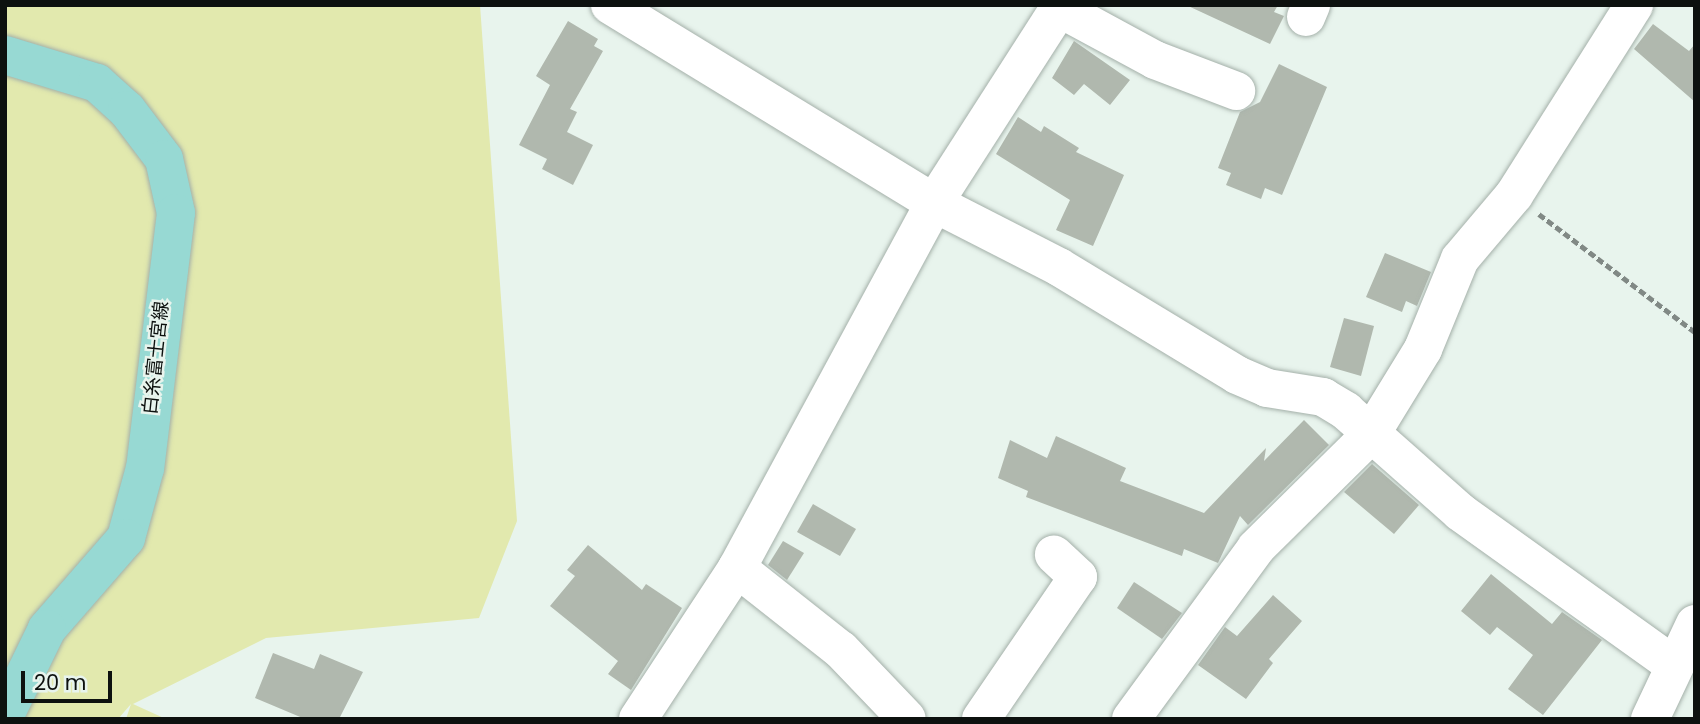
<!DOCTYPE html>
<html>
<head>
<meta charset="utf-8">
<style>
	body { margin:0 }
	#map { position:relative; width:1700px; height:724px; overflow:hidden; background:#e8f4ed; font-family:Poppins,"Noto Sans JP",sans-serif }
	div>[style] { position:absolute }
	.green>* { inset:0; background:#e2e9ae }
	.building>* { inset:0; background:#b0b8ae }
	.path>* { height:4.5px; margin-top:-2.25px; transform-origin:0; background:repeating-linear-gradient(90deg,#818985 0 7px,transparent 0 10.5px) }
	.roads { filter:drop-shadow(0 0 2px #a4b0a9) drop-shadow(0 0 2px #a4b0a9) }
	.minor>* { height:38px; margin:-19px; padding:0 19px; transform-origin:19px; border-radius:19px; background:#fff }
	.major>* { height:38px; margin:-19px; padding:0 19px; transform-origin:19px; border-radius:19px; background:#97d9d3 }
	span { translate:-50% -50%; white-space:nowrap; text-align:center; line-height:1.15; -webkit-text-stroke:5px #e8f4ed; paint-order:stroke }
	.street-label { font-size:19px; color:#0d110f }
	.frame { position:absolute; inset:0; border:7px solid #0d110f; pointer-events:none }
	.scale { position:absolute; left:21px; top:671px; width:91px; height:32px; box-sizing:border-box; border:4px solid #0d110f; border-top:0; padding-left:9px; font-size:21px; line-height:24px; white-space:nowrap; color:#0d110f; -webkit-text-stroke:5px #e8f4ed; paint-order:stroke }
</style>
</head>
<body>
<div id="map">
	<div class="green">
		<div style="clip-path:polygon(5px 5px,480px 5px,517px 521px,479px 618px,266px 638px,133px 704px,166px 719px,126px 719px,131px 704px,118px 719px,5px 719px)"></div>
	</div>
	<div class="building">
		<div style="clip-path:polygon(1186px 5px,1278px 5px,1274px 12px,1284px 16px,1270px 44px)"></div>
		<div style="clip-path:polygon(568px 21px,598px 39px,594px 46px,603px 51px,570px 109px,577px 112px,567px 132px,593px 145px,573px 185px,542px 169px,547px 159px,519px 145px,550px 85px,536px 76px)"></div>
		<div style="clip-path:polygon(1653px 24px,1689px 51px,1695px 44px,1695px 102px,1634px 49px)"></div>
		<div style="clip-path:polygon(1074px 41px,1130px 80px,1110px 105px,1084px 84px,1074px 95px,1052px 78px)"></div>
		<div style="clip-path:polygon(1279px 64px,1327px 87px,1282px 195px,1265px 188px,1261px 199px,1226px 185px,1231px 173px,1218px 168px,1240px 112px,1260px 102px)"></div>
		<div style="clip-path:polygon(1018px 117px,1041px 132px,1044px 126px,1079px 148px,1076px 152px,1124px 175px,1093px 246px,1056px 230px,1070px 200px,996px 154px)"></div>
		<div style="clip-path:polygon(1385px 253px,1431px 272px,1417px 306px,1406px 301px,1402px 312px,1366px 297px)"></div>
		<div style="clip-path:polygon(1344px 318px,1374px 326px,1361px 376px,1330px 367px)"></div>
		<div style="clip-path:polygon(1304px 420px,1329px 445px,1248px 525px,1240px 516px,1218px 563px,1184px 549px,1182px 556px,1026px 497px,1028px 491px,998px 478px,1010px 440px,1047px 458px,1056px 436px,1126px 468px,1120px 481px,1204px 513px,1266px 448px,1264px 461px)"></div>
		<div style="clip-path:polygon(1372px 464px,1419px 505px,1394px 534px,1344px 492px)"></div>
		<div style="clip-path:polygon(813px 504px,856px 529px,840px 556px,797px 532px)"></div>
		<div style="clip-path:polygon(783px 541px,804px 553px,787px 580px,768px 565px)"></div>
		<div style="clip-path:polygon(588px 545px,642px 590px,646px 584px,682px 608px,631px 690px,608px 674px,618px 661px,550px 606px,575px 576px,567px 570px)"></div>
		<div style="clip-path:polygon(1491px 574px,1552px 624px,1562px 612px,1602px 640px,1543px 715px,1508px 689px,1533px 655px,1497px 627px,1490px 635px,1461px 611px)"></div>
		<div style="clip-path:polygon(1134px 582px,1182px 613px,1162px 639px,1117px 608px)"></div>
		<div style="clip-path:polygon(1273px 595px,1302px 621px,1269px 659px,1273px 663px,1246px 699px,1198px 665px,1225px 627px,1237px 636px)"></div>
		<div style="clip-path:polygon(273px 653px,314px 669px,320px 654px,363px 672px,339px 719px,305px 719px,255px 698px)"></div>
	</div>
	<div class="path">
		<div style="left:1539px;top:214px;width:196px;rotate:37.1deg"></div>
	</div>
	<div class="roads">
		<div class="minor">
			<div style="left:610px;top:5px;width:380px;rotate:31.4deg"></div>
			<div style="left:934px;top:203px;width:140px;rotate:27.1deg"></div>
			<div style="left:1059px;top:267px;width:208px;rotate:31.2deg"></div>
			<div style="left:1237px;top:375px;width:33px;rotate:23deg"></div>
			<div style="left:1267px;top:388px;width:57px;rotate:9.1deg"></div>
			<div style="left:1323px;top:397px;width:27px;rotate:31deg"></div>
			<div style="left:1346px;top:411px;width:152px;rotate:41.5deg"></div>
			<div style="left:1460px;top:512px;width:263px;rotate:35.6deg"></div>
			<div style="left:1059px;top:8px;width:109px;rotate:28.4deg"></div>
			<div style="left:1155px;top:60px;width:87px;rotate:20.9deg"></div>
			<div style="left:1306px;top:17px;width:13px;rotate:-67deg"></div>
			<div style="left:737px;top:568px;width:132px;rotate:38.3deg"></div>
			<div style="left:841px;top:650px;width:95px;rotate:46.3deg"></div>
			<div style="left:638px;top:719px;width:181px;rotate:-56.7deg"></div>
			<div style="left:737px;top:568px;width:415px;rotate:-61.6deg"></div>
			<div style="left:934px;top:203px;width:235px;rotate:-57.3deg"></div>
			<div style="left:981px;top:719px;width:172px;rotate:-55.7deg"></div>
			<div style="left:1078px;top:577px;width:33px;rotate:-137deg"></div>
			<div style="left:1131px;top:719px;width:212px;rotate:-53.8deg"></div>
			<div style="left:1256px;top:548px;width:162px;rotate:-44.7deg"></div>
			<div style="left:1371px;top:434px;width:100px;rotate:-58.5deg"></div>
			<div style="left:1423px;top:349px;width:97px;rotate:-67.7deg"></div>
			<div style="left:1460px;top:259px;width:84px;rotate:-49.8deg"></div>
			<div style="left:1514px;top:195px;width:225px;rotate:-57.7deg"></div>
			<div style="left:1650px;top:719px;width:105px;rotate:-64.7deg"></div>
		</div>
		<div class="major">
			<div style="left:5px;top:55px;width:96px;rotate:16.9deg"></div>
			<div style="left:97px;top:83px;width:40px;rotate:42deg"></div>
			<div style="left:127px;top:110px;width:61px;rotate:52.9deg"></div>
			<div style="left:164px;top:159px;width:55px;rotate:77.5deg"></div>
			<div style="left:176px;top:213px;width:257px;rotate:96.9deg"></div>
			<div style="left:145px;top:468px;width:73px;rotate:105.2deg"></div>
			<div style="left:126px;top:538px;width:121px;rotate:131deg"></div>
			<div style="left:47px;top:629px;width:96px;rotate:116deg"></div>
		</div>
	</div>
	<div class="street-label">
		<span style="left:156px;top:358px;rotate:-84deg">白糸富士宮線</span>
	</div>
	<div class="frame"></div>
	<div class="scale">20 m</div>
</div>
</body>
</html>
